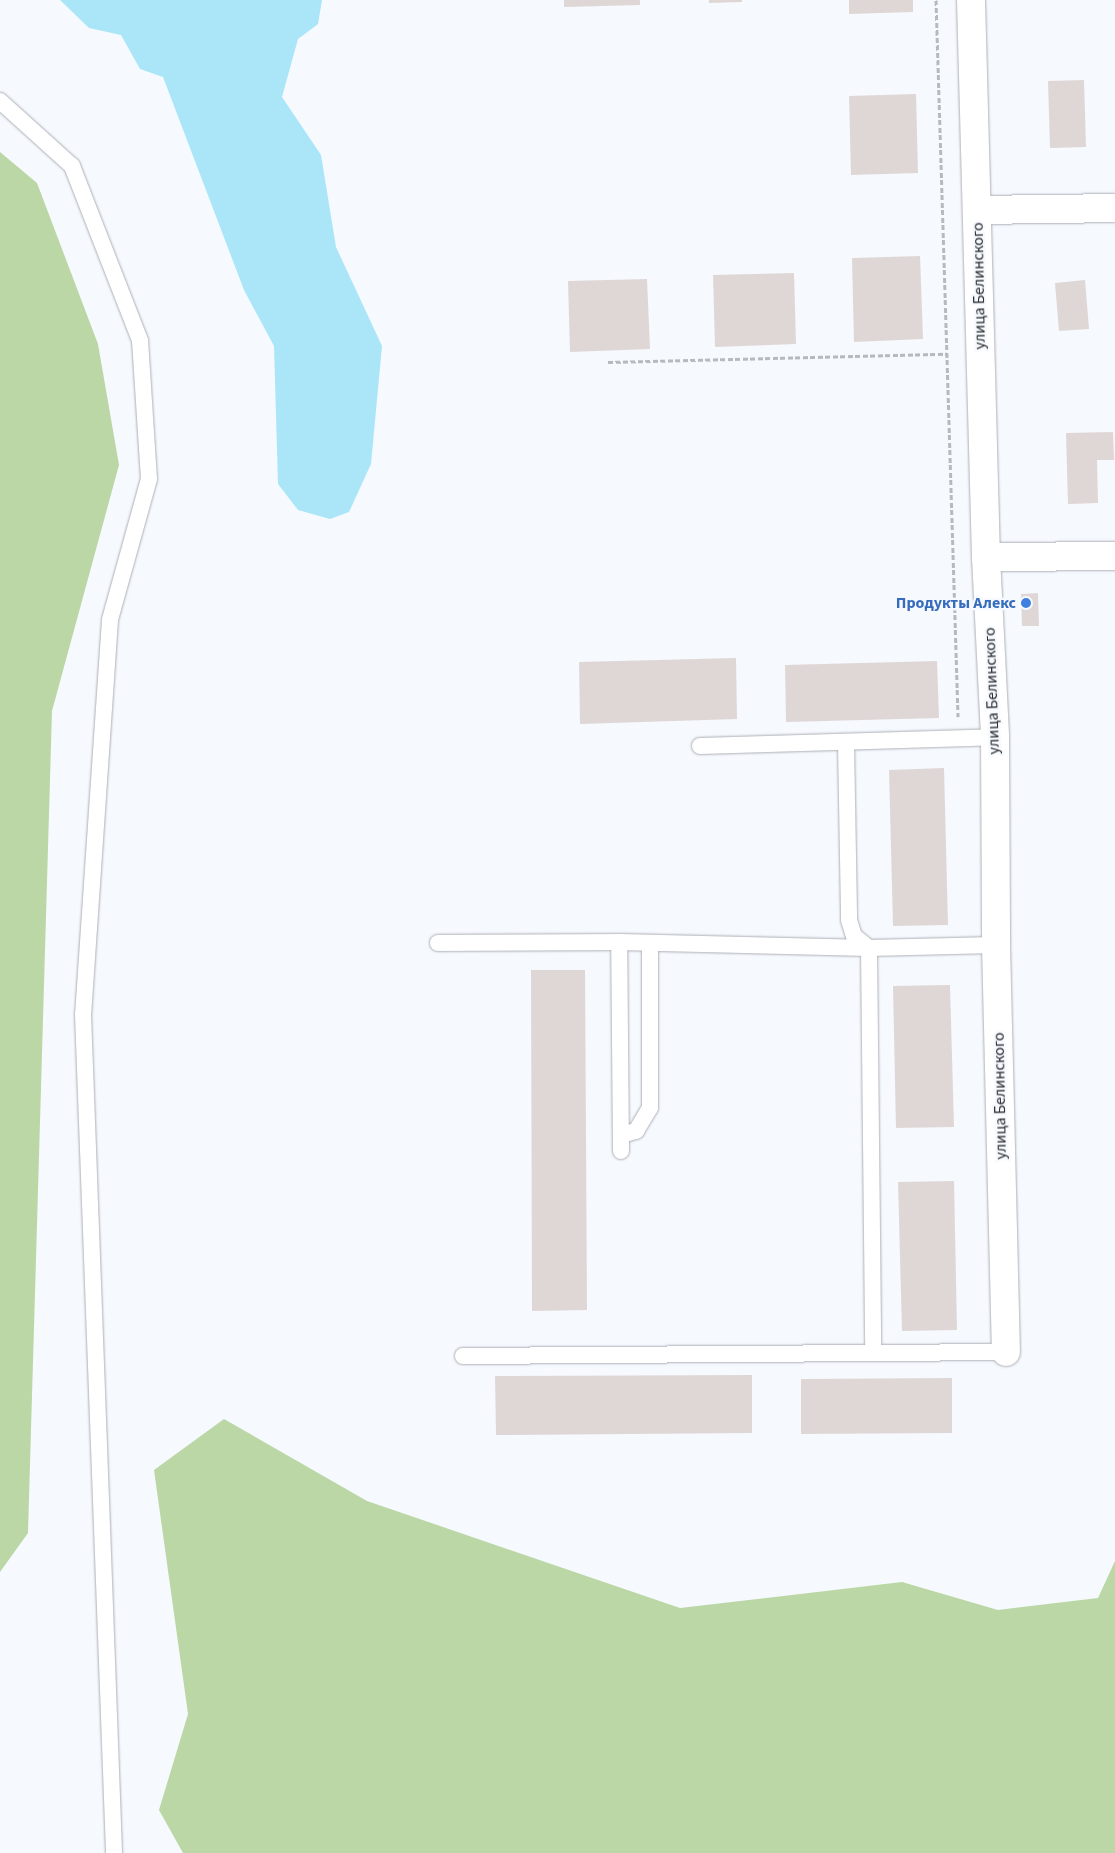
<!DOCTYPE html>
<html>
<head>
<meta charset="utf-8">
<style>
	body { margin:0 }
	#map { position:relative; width:1115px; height:1853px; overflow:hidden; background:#f6f9fe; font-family:"Source Sans 3",sans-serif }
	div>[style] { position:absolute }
	.green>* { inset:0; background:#bbd7a5 }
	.water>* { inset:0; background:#aae6f8 }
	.building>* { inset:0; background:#dfd7d6 }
	.path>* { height:3px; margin-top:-1.5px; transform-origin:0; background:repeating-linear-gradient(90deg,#b6b9bd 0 5px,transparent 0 7.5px) }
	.roads { filter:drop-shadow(0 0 1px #acb0b6) drop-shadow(0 0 1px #acb0b6) }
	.lane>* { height:16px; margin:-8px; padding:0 8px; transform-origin:8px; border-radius:8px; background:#fff }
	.street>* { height:28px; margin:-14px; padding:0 14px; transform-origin:14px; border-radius:14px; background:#fff }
	.dots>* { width:14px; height:14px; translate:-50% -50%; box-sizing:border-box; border:2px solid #f6f9fe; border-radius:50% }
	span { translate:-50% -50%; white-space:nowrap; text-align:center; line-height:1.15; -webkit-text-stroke:4.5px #f6f9fe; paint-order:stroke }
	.street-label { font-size:16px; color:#26282a }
	.shop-label { font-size:16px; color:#366cbe; font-weight:700 }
	.right { translate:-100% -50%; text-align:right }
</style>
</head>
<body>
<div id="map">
	<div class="green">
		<div style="clip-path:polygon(0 152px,37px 183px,98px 344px,119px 465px,52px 711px,28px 1533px,0 1572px)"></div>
		<div style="clip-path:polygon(224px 1419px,367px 1501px,680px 1608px,902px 1582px,998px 1610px,1098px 1598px,1115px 1561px,1115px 1853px,183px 1853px,159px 1810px,188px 1714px,154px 1470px)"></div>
	</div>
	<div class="water">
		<div style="clip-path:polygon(60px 0,322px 0,318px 24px,298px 39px,282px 97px,321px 155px,336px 247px,382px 346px,371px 464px,349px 512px,330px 519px,298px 510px,278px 484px,274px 346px,244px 290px,163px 77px,140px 69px,121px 35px,89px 28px)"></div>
	</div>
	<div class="building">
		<div style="clip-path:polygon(564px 0,640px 0,640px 5px,564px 7px)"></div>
		<div style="clip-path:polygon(709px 0,742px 0,742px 2px,709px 3px)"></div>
		<div style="clip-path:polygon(849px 0,913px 0,913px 12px,849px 14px)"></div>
		<div style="clip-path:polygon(1084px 80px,1086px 147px,1050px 148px,1048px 81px)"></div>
		<div style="clip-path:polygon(916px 94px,918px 173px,851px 175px,849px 96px)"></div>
		<div style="clip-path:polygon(920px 256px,923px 339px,854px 342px,852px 258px)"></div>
		<div style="clip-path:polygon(794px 273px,796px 344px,715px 347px,713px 275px)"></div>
		<div style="clip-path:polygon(647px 279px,650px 349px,570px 352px,568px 281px)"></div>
		<div style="clip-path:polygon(1085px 280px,1089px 329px,1059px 331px,1055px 283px)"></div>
		<div style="clip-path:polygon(1113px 432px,1114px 460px,1097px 460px,1098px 503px,1068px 504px,1066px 433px)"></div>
		<div style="clip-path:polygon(1038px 593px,1039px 626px,1022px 626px,1021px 594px)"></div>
		<div style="clip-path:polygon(736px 658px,737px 719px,580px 724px,579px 662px)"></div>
		<div style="clip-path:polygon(937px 661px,939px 718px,786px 722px,785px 665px)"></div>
		<div style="clip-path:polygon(944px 768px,948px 925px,893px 926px,889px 770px)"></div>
		<div style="clip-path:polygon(531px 970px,585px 970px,587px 1310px,532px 1311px)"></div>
		<div style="clip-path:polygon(950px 985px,954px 1127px,896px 1128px,893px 986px)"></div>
		<div style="clip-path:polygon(954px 1181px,957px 1330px,902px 1331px,898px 1182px)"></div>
		<div style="clip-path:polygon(752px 1375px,752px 1433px,496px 1435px,495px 1376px)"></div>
		<div style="clip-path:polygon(952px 1378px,952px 1433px,801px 1434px,801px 1379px)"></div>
	</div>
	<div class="path">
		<div style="left:936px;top:0;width:717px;rotate:88.24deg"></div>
		<div style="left:608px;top:362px;width:339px;rotate:-1.4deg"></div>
	</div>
	<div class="roads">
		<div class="lane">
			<div style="left:0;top:101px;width:97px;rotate:42.1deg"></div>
			<div style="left:72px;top:166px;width:187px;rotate:68.7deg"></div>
			<div style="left:140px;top:340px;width:139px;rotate:86.3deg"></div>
			<div style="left:149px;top:479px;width:146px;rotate:105.5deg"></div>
			<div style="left:110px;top:620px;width:395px;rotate:93.9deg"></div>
			<div style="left:83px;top:1014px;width:840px;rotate:87.88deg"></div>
			<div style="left:846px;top:742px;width:178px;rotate:89deg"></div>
			<div style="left:849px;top:920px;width:17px;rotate:73deg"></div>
			<div style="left:854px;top:936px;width:19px;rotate:39deg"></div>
			<div style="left:869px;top:948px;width:404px;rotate:89.4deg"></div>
			<div style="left:700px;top:746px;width:295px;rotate:-1.7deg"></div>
			<div style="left:438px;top:943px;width:181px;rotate:-0.3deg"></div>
			<div style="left:621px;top:1135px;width:16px;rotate:-15deg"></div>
			<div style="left:636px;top:1131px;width:27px;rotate:-59deg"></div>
			<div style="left:650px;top:1108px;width:164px;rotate:-90deg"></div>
			<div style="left:621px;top:1151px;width:209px;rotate:-90.5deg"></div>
			<div style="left:619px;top:942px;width:250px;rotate:1.4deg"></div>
			<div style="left:869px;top:948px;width:127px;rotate:-1.4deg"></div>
			<div style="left:463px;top:1356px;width:543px;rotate:-0.42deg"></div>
		</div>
		<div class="street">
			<div style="left:971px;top:0;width:557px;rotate:88.46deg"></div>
			<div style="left:986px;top:557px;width:180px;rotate:87.1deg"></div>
			<div style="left:995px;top:737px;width:208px;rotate:89.7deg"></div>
			<div style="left:996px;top:945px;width:407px;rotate:88.6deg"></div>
			<div style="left:977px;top:210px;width:138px;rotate:-0.8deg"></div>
			<div style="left:986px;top:557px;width:129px;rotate:-0.4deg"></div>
		</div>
	</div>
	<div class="dots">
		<div style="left:1026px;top:603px;background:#3f7fe0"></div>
	</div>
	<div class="street-label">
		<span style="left:979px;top:286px;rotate:-91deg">улица Белинского</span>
		<span style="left:992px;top:691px;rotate:-92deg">улица Белинского</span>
		<span style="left:1000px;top:1096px;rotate:-91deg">улица Белинского</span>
	</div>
	<div class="shop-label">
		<span class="right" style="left:1016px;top:603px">Продукты Алекс</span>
	</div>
</div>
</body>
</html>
